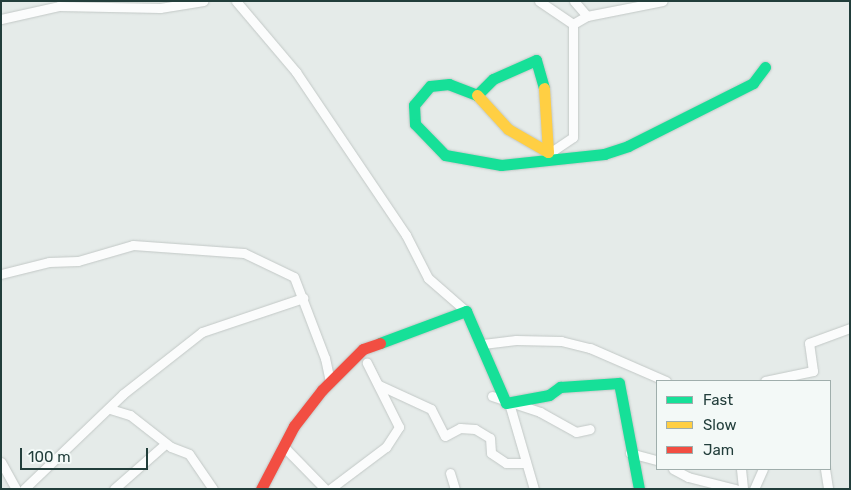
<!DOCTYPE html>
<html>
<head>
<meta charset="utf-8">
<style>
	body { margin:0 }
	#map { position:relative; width:851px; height:490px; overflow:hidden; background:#e5ebe9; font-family:Rubik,sans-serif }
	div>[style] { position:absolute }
	.roads { filter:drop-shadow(0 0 1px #c2c8c6) drop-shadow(0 0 1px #c2c8c6) }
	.street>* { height:9px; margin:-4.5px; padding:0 4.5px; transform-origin:4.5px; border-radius:4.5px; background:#fbfcfc }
	.fast>* { height:11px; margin:-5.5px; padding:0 5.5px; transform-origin:5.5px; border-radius:5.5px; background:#16e098 }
	.slow>* { height:11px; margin:-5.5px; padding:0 5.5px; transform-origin:5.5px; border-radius:5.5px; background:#ffcf43 }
	.jam>* { height:11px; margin:-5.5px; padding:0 5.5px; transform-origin:5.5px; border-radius:5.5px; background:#f24e42 }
	span { translate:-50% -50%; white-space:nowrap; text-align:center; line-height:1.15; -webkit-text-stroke:4.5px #f3f9f7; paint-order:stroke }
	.frame { position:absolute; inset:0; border:2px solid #223e3b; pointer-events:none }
	.legend { position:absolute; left:656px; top:380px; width:175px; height:90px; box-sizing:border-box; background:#f3f9f7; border:1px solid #9faeac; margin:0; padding:6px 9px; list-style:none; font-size:15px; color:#223e3b }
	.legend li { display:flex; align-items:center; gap:10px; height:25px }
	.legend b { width:25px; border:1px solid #9faeac }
	.scale { position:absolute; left:20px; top:448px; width:128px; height:22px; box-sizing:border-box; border:2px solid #223e3b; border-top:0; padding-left:6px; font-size:15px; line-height:18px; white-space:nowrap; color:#223e3b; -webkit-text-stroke:4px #f3f9f7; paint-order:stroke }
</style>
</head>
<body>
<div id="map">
	<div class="roads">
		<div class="street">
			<div style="left:236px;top:1px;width:93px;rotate:49.8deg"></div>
			<div style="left:296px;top:72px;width:197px;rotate:56deg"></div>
			<div style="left:406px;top:235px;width:48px;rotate:62.9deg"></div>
			<div style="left:428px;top:278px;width:50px;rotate:41deg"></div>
			<div style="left:539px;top:1px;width:41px;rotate:34.1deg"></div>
			<div style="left:573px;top:24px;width:16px;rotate:-30deg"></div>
			<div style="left:587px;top:16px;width:77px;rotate:-11.2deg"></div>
			<div style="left:574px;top:1px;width:20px;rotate:49deg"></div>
			<div style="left:1px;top:19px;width:59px;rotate:-12.6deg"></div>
			<div style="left:59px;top:6px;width:101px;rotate:1.1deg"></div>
			<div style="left:160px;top:8px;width:44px;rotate:-9.2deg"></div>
			<div style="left:548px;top:154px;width:30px;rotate:-34deg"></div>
			<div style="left:573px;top:137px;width:113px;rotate:-90deg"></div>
			<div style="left:1px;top:274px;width:49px;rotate:-14deg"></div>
			<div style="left:49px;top:262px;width:29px;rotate:-2deg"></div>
			<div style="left:78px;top:261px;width:57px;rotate:-16.2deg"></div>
			<div style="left:133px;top:245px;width:111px;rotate:4.1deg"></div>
			<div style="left:244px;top:253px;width:55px;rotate:25.6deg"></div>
			<div style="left:294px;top:277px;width:87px;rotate:69.1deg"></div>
			<div style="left:325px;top:358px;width:25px;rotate:78deg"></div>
			<div style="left:483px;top:344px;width:33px;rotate:-7deg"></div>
			<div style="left:516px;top:340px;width:45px;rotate:1.3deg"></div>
			<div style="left:561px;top:341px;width:30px;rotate:14deg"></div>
			<div style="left:590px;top:348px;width:83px;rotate:23.5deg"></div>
			<div style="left:765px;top:381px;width:49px;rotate:-11.8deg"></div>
			<div style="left:813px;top:371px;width:28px;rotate:-98deg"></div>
			<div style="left:809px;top:343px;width:44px;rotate:-20.1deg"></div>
			<div style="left:379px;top:385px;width:57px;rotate:24.8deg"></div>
			<div style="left:431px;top:409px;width:30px;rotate:63deg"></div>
			<div style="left:445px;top:436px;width:17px;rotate:-28deg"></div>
			<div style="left:460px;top:428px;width:15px;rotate:4deg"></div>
			<div style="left:475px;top:429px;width:17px;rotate:31deg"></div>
			<div style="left:490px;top:438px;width:15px;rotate:86deg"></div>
			<div style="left:491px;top:453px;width:18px;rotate:34deg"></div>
			<div style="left:506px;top:463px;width:20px"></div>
			<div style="left:492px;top:396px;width:51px;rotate:18.4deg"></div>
			<div style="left:540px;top:412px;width:41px;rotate:29.1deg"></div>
			<div style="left:576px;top:432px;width:14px;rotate:-12deg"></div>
			<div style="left:509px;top:403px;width:90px;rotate:73.8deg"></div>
			<div style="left:110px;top:409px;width:21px;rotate:17deg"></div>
			<div style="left:130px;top:415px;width:52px;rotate:38deg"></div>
			<div style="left:171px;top:447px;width:19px;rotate:21deg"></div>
			<div style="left:189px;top:454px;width:42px;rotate:55.6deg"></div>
			<div style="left:284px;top:447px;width:59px;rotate:45.7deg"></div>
			<div style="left:630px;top:453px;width:28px;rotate:15deg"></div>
			<div style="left:1px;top:462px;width:31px;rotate:61deg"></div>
			<div style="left:673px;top:469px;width:17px;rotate:28deg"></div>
			<div style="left:688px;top:477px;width:49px;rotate:14.3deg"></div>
			<div style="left:741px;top:469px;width:20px;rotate:84deg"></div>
			<div style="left:825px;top:469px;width:20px;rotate:81deg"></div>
			<div style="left:450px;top:473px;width:17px;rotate:73deg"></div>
			<div style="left:24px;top:489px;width:137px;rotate:-43.8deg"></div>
			<div style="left:123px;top:394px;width:100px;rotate:-38.1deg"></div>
			<div style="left:202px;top:332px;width:107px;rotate:-18.6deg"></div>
			<div style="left:114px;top:489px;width:68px;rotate:-41.4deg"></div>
			<div style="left:330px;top:489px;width:70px;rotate:-36.9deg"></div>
			<div style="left:386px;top:447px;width:24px;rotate:-57deg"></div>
			<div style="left:399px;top:427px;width:72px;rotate:-116.6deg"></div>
			<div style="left:754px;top:489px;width:22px;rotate:-66deg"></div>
		</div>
		<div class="fast">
			<div style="left:544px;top:88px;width:29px;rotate:-106deg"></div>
			<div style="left:536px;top:60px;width:47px;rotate:156.2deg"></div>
			<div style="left:493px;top:79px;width:23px;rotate:135deg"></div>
			<div style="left:477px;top:95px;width:30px;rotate:-159deg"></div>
			<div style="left:449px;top:84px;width:19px;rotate:174deg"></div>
			<div style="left:430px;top:86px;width:25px;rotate:130deg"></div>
			<div style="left:414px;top:105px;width:19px;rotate:87deg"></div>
			<div style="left:415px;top:124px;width:43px;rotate:45.9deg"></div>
			<div style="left:445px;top:155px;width:57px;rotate:10.1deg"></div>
			<div style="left:501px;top:165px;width:104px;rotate:-6.1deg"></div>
			<div style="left:604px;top:154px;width:25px;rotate:-18deg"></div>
			<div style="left:628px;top:146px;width:140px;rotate:-26.7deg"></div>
			<div style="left:753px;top:83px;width:20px;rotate:-53deg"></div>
			<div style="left:380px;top:343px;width:92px;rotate:-20.4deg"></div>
			<div style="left:466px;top:311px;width:100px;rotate:66.5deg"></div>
			<div style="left:506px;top:403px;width:44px;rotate:-10.5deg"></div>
			<div style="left:549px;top:395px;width:14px;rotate:-36deg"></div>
			<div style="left:560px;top:387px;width:59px;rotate:-3.9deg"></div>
			<div style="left:619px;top:383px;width:108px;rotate:79.3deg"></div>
		</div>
		<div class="slow">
			<div style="left:477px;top:95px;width:46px;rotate:47.6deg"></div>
			<div style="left:508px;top:129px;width:46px;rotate:29.9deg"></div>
			<div style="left:548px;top:152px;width:64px;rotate:-93.6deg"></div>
		</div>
		<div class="jam">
			<div style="left:261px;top:489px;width:71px;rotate:-62.4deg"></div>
			<div style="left:294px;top:426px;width:46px;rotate:-52.1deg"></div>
			<div style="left:322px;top:390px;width:58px;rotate:-45deg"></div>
			<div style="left:363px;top:349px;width:18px;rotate:-19deg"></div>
		</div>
	</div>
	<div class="frame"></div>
	<ul class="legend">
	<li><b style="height:6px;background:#16e098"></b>Fast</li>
	<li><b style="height:6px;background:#ffcf43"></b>Slow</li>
	<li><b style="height:6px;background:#f24e42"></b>Jam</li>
	</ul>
	<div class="scale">100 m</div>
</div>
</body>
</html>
